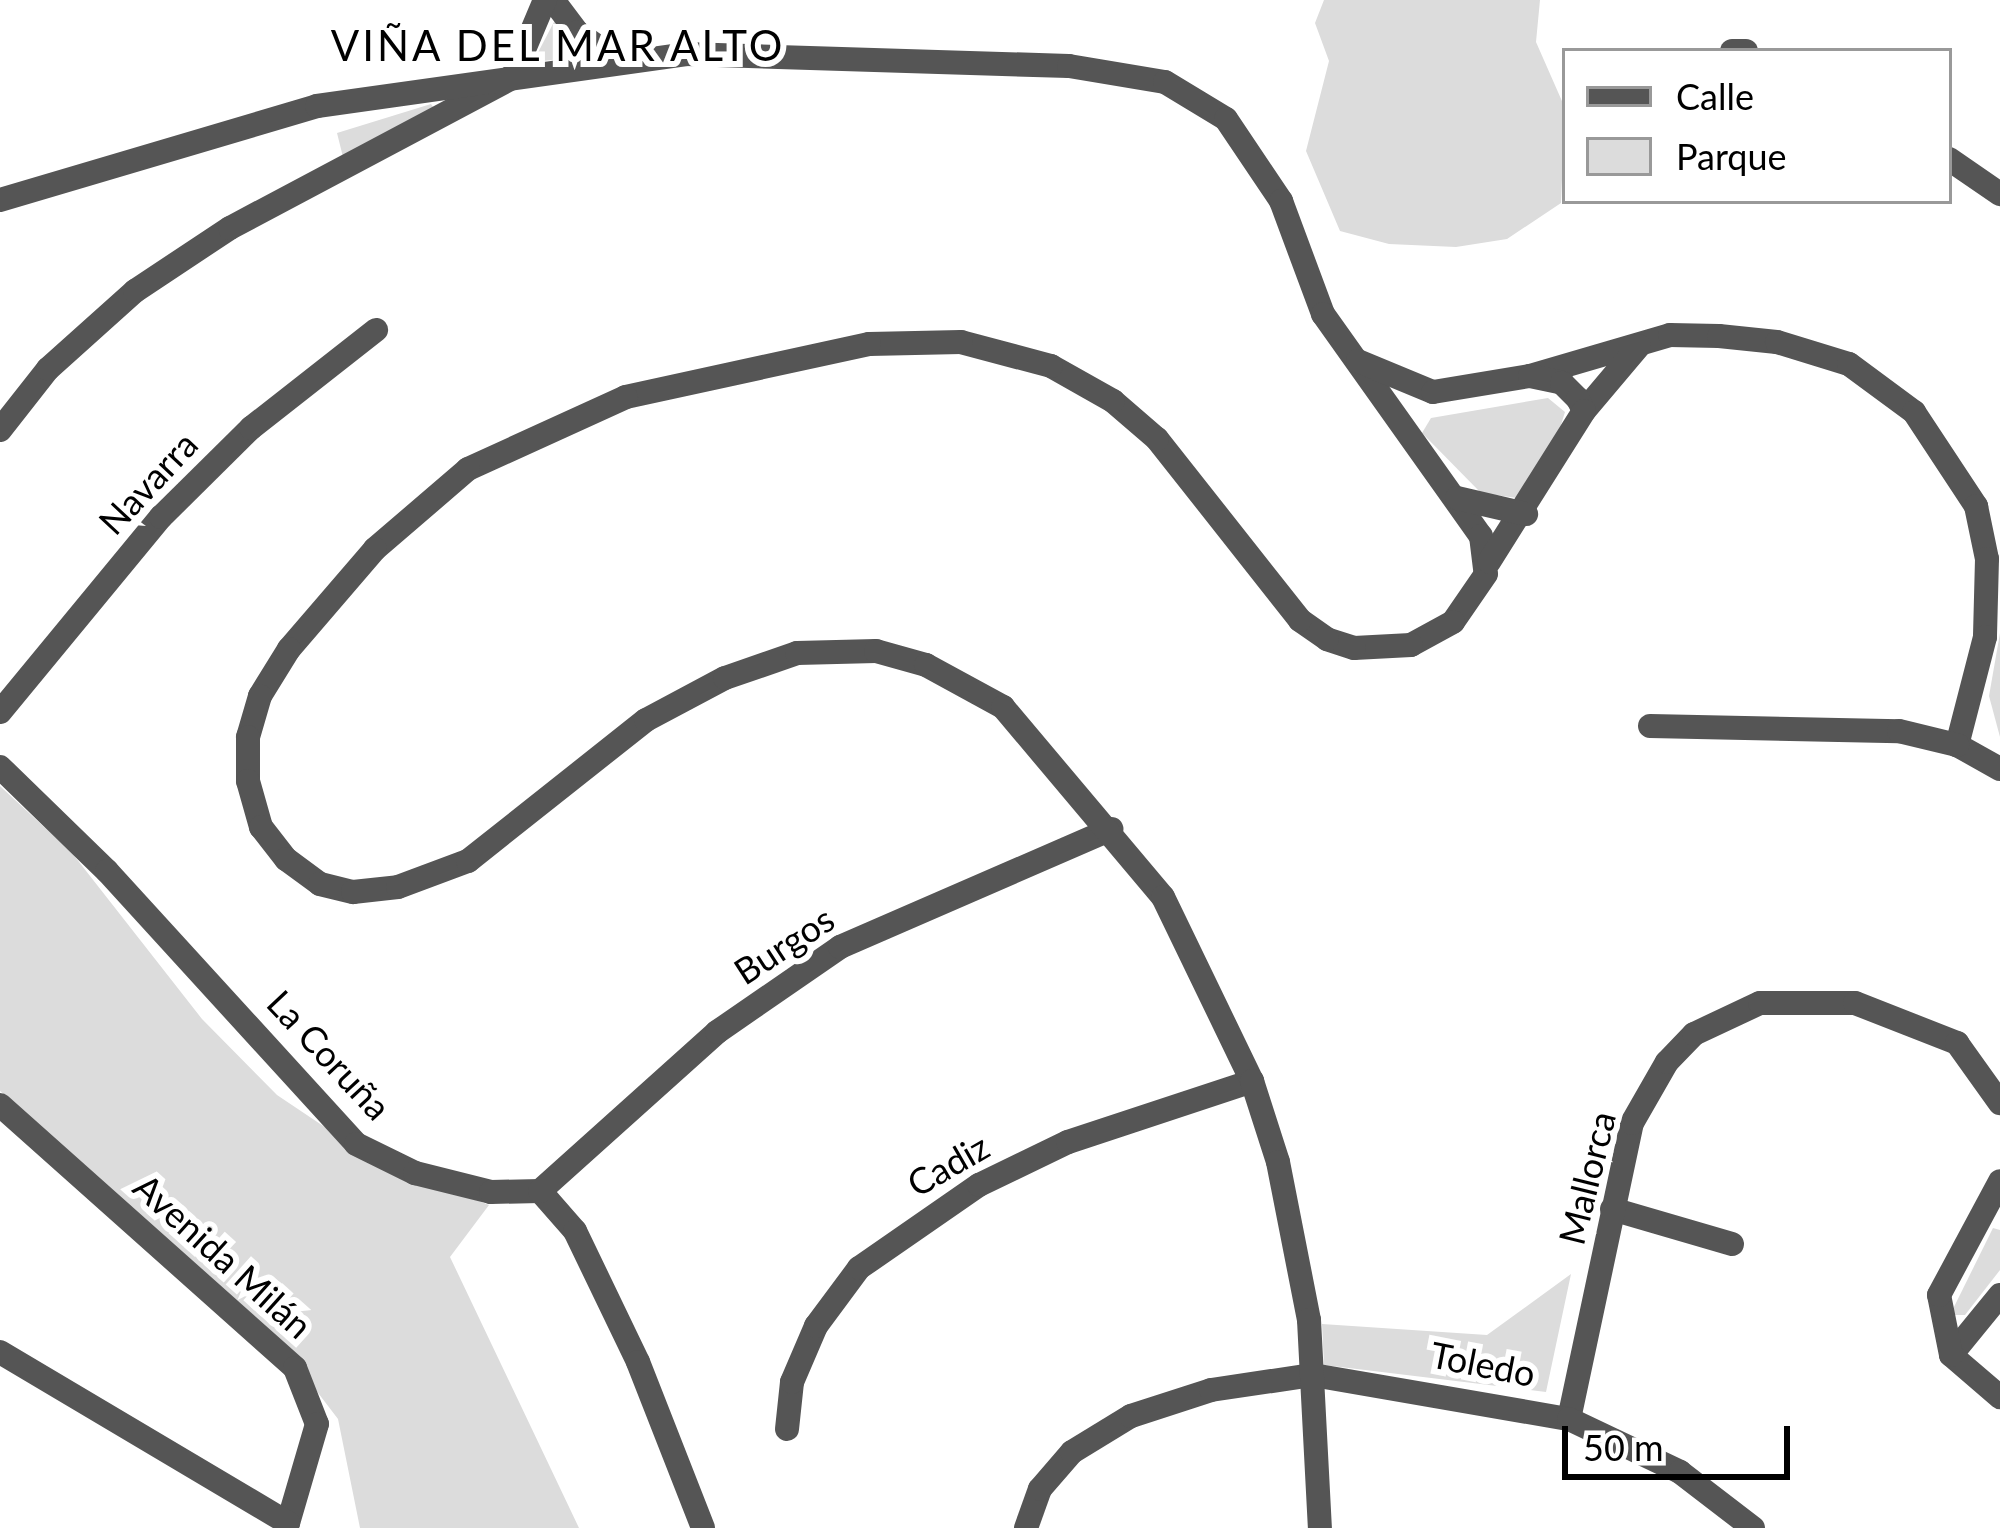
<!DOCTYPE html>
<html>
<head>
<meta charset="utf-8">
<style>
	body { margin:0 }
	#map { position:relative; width:2000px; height:1528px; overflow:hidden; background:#fff; font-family:Lato,sans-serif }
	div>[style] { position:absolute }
	.green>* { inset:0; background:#dcdcdc }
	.minor>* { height:24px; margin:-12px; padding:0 12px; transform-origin:12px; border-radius:12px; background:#555 }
	.tertiary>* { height:24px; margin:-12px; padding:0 12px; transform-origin:12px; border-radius:12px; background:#555 }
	span { translate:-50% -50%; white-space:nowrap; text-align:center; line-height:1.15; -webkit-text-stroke:12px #fff; paint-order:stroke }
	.street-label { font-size:36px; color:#000 }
	.quarter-label { font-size:42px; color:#000; letter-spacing:3px }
	.legend { position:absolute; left:1562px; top:48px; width:390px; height:156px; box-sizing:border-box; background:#fff; border:3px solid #999; margin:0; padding:15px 21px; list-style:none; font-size:36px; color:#000 }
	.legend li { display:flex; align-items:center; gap:24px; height:60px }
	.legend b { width:60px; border:3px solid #999 }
	.scale { position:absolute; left:1562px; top:1426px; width:228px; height:54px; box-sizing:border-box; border:6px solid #000; border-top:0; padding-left:15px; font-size:36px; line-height:42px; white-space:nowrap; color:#000; -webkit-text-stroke:9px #fff; paint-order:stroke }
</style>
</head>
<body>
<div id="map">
	<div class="green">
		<div style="clip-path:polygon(1324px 0,1540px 0,1536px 42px,1565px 108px,1561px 203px,1507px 239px,1456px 247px,1389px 244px,1340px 231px,1306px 151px,1329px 61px,1315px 23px)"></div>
		<div style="clip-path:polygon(555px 20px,588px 56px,533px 62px)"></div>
		<div style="clip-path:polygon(431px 104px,436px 111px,343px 157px,337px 133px)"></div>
		<div style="clip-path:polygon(1548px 398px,1565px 412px,1556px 441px,1517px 498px,1481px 493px,1422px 433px,1431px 418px)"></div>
		<div style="clip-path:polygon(2000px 633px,2000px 737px,1989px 696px)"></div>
		<div style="clip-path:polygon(0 786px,72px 853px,202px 1019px,277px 1095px,368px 1156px,489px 1205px,450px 1257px,579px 1528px,360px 1528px,338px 1419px,270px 1330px,0 1091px)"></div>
		<div style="clip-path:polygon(1993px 1228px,2000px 1230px,2000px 1270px,1965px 1315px,1950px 1315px)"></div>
		<div style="clip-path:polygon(1571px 1274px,1546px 1392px,1324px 1365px,1322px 1324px,1487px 1335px)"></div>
	</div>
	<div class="minor">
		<div style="left:1732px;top:51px;width:14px"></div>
		<div style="left:1949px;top:159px;width:62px;rotate:34.5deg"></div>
		<div style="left:1530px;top:376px;width:146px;rotate:-16.3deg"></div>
		<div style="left:1670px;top:335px;width:49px;rotate:1.2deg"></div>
		<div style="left:1719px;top:336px;width:58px;rotate:5.9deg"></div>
		<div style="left:1777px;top:342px;width:75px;rotate:17deg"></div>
		<div style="left:1849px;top:364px;width:81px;rotate:36.4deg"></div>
		<div style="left:1914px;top:412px;width:113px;rotate:56.6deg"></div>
		<div style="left:1976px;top:506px;width:54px;rotate:78.3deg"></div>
		<div style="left:1987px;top:559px;width:78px;rotate:91.5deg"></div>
		<div style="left:1985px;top:637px;width:112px;rotate:104.5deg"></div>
		<div style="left:1957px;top:745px;width:49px;rotate:29.2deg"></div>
		<div style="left:1584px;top:411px;width:85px;rotate:-49.8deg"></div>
		<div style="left:0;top:430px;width:78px;rotate:-51.8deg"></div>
		<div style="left:48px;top:369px;width:117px;rotate:-41.9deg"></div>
		<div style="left:135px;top:291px;width:114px;rotate:-33.6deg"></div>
		<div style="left:230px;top:228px;width:319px;rotate:-28deg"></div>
		<div style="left:0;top:712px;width:253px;rotate:-50.5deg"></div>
		<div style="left:161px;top:517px;width:127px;rotate:-44.7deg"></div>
		<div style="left:251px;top:428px;width:159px;rotate:-38.1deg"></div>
		<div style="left:1650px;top:726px;width:249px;rotate:1.2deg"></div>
		<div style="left:1899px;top:731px;width:60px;rotate:13.6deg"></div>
		<div style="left:0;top:767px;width:149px;rotate:44.2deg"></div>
		<div style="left:107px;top:871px;width:369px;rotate:47.6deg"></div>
		<div style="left:356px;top:1144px;width:66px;rotate:26.2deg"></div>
		<div style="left:415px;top:1173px;width:78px;rotate:14deg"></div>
		<div style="left:491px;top:1192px;width:49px;rotate:-1.2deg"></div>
		<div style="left:540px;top:1191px;width:53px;rotate:48.8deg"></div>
		<div style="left:575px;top:1231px;width:145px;rotate:64.3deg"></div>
		<div style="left:638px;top:1362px;width:178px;rotate:68.6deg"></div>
		<div style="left:0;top:1105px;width:395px;rotate:41.7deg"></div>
		<div style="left:295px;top:1368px;width:60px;rotate:68.6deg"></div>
		<div style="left:317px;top:1424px;width:103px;rotate:106.3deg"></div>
		<div style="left:540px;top:1191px;width:238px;rotate:-41.9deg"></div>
		<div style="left:717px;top:1032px;width:150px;rotate:-34.6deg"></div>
		<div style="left:840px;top:947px;width:296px;rotate:-23.5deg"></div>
		<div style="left:1612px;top:1209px;width:125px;rotate:16.3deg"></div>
		<div style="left:2000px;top:1295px;width:77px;rotate:129.2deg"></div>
		<div style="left:1951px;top:1355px;width:65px;rotate:40.6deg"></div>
		<div style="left:0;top:1352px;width:335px;rotate:30.7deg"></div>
		<div style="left:1951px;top:1355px;width:61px;rotate:-101.3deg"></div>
		<div style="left:1939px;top:1295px;width:129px;rotate:-61.8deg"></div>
		<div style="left:1569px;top:1419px;width:303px;rotate:-78deg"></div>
		<div style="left:1632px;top:1123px;width:70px;rotate:-60.2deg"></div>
		<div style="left:1667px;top:1062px;width:39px;rotate:-46deg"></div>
		<div style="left:1694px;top:1034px;width:73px;rotate:-25.2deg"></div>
		<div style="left:1760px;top:1003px;width:95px"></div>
		<div style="left:1855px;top:1003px;width:110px;rotate:21.4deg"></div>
		<div style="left:1957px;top:1043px;width:74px;rotate:54.4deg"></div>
		<div style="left:787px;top:1429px;width:47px;rotate:-83.9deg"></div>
		<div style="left:792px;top:1382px;width:61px;rotate:-66.8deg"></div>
		<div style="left:816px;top:1326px;width:72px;rotate:-53.4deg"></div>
		<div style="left:859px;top:1268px;width:146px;rotate:-34.7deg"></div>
		<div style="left:979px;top:1185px;width:99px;rotate:-25.8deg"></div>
		<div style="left:1068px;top:1142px;width:194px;rotate:-18.3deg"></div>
		<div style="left:1026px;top:1528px;width:41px;rotate:-70.3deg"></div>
		<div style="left:1040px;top:1489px;width:49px;rotate:-49.1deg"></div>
		<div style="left:1072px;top:1452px;width:69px;rotate:-31.4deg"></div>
		<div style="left:1131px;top:1416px;width:84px;rotate:-18deg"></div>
		<div style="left:1211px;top:1390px;width:103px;rotate:-8.4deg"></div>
		<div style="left:1313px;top:1375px;width:260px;rotate:9.8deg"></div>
		<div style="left:1569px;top:1419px;width:123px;rotate:25.5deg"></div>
		<div style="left:1680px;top:1472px;width:92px;rotate:37.5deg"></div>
	</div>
	<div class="tertiary">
		<div style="left:553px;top:0;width:40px;rotate:53deg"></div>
		<div style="left:577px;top:32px;width:47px;rotate:35.4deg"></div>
		<div style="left:512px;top:78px;width:85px;rotate:-67.1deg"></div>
		<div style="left:0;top:200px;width:331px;rotate:-16.5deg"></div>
		<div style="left:317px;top:106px;width:373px;rotate:-8deg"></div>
		<div style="left:686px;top:54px;width:383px;rotate:1.8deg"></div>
		<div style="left:1069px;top:66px;width:97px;rotate:9.5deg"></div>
		<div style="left:1165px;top:82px;width:71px;rotate:31.2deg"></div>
		<div style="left:1226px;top:119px;width:99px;rotate:56.1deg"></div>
		<div style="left:1281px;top:201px;width:121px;rotate:69.6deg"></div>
		<div style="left:1323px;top:314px;width:272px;rotate:54.6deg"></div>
		<div style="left:1481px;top:536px;width:38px;rotate:83deg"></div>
		<div style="left:1486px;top:574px;width:58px;rotate:124.5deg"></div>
		<div style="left:1453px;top:622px;width:48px;rotate:151.3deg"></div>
		<div style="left:1411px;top:645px;width:57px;rotate:177deg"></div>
		<div style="left:1354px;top:648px;width:28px;rotate:-162deg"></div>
		<div style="left:1327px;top:639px;width:33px;rotate:-145deg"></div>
		<div style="left:1300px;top:620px;width:231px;rotate:-128.3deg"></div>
		<div style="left:1157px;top:439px;width:58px;rotate:-139.2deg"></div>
		<div style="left:1113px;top:401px;width:71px;rotate:-150.6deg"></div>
		<div style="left:1051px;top:366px;width:93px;rotate:-165.1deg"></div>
		<div style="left:961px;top:342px;width:92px;rotate:178.8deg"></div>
		<div style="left:869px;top:344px;width:249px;rotate:167.7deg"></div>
		<div style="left:626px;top:397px;width:174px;rotate:155.5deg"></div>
		<div style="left:468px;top:469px;width:123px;rotate:139.3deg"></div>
		<div style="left:375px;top:549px;width:132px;rotate:130.7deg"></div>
		<div style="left:289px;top:649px;width:55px;rotate:121.7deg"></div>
		<div style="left:260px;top:696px;width:43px;rotate:106.3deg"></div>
		<div style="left:248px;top:737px;width:44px;rotate:90deg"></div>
		<div style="left:248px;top:781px;width:48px;rotate:74.2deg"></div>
		<div style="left:261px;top:827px;width:41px;rotate:52deg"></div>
		<div style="left:286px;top:859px;width:42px;rotate:36.3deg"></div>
		<div style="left:320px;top:884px;width:34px;rotate:14deg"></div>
		<div style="left:353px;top:892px;width:45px;rotate:-6.3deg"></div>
		<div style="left:398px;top:887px;width:75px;rotate:-20.4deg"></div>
		<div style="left:468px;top:861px;width:227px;rotate:-38.4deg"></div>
		<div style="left:646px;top:720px;width:89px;rotate:-28deg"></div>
		<div style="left:725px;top:678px;width:76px;rotate:-19.1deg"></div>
		<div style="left:797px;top:653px;width:79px;rotate:-1.5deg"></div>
		<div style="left:876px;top:651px;width:52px;rotate:15.6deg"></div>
		<div style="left:926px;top:665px;width:88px;rotate:28.6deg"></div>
		<div style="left:1003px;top:707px;width:248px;rotate:49.9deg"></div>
		<div style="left:1163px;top:897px;width:204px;rotate:64.2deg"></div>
		<div style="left:1252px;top:1081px;width:85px;rotate:72.2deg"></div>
		<div style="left:1278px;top:1162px;width:161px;rotate:78.9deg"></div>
		<div style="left:1309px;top:1320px;width:208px;rotate:87deg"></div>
		<div style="left:1358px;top:361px;width:81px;rotate:22.5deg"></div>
		<div style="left:1433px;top:392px;width:98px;rotate:-9.4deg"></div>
		<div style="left:1530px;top:376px;width:33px;rotate:12deg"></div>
		<div style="left:1562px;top:383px;width:23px;rotate:45deg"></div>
		<div style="left:1578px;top:399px;width:13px;rotate:63deg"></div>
		<div style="left:1584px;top:411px;width:178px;rotate:122.2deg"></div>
		<div style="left:1457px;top:498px;width:71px;rotate:13.1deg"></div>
	</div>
	<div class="street-label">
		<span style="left:148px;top:483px;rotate:-47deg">Navarra</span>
		<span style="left:784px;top:945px;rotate:-33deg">Burgos</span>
		<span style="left:329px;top:1055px;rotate:47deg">La Coruña</span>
		<span style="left:948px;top:1165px;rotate:-30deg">Cadiz</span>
		<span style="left:1587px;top:1178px;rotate:-76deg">Mallorca</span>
		<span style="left:223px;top:1256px;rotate:42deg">Avenida Milán</span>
		<span style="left:1483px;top:1364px;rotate:11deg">Toledo</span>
	</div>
	<div class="quarter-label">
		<span style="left:558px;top:45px">VIÑA DEL MAR ALTO</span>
	</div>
	<ul class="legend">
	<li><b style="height:15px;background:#555"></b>Calle</li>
	<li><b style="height:33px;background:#dcdcdc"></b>Parque</li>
	</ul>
	<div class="scale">50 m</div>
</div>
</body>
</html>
